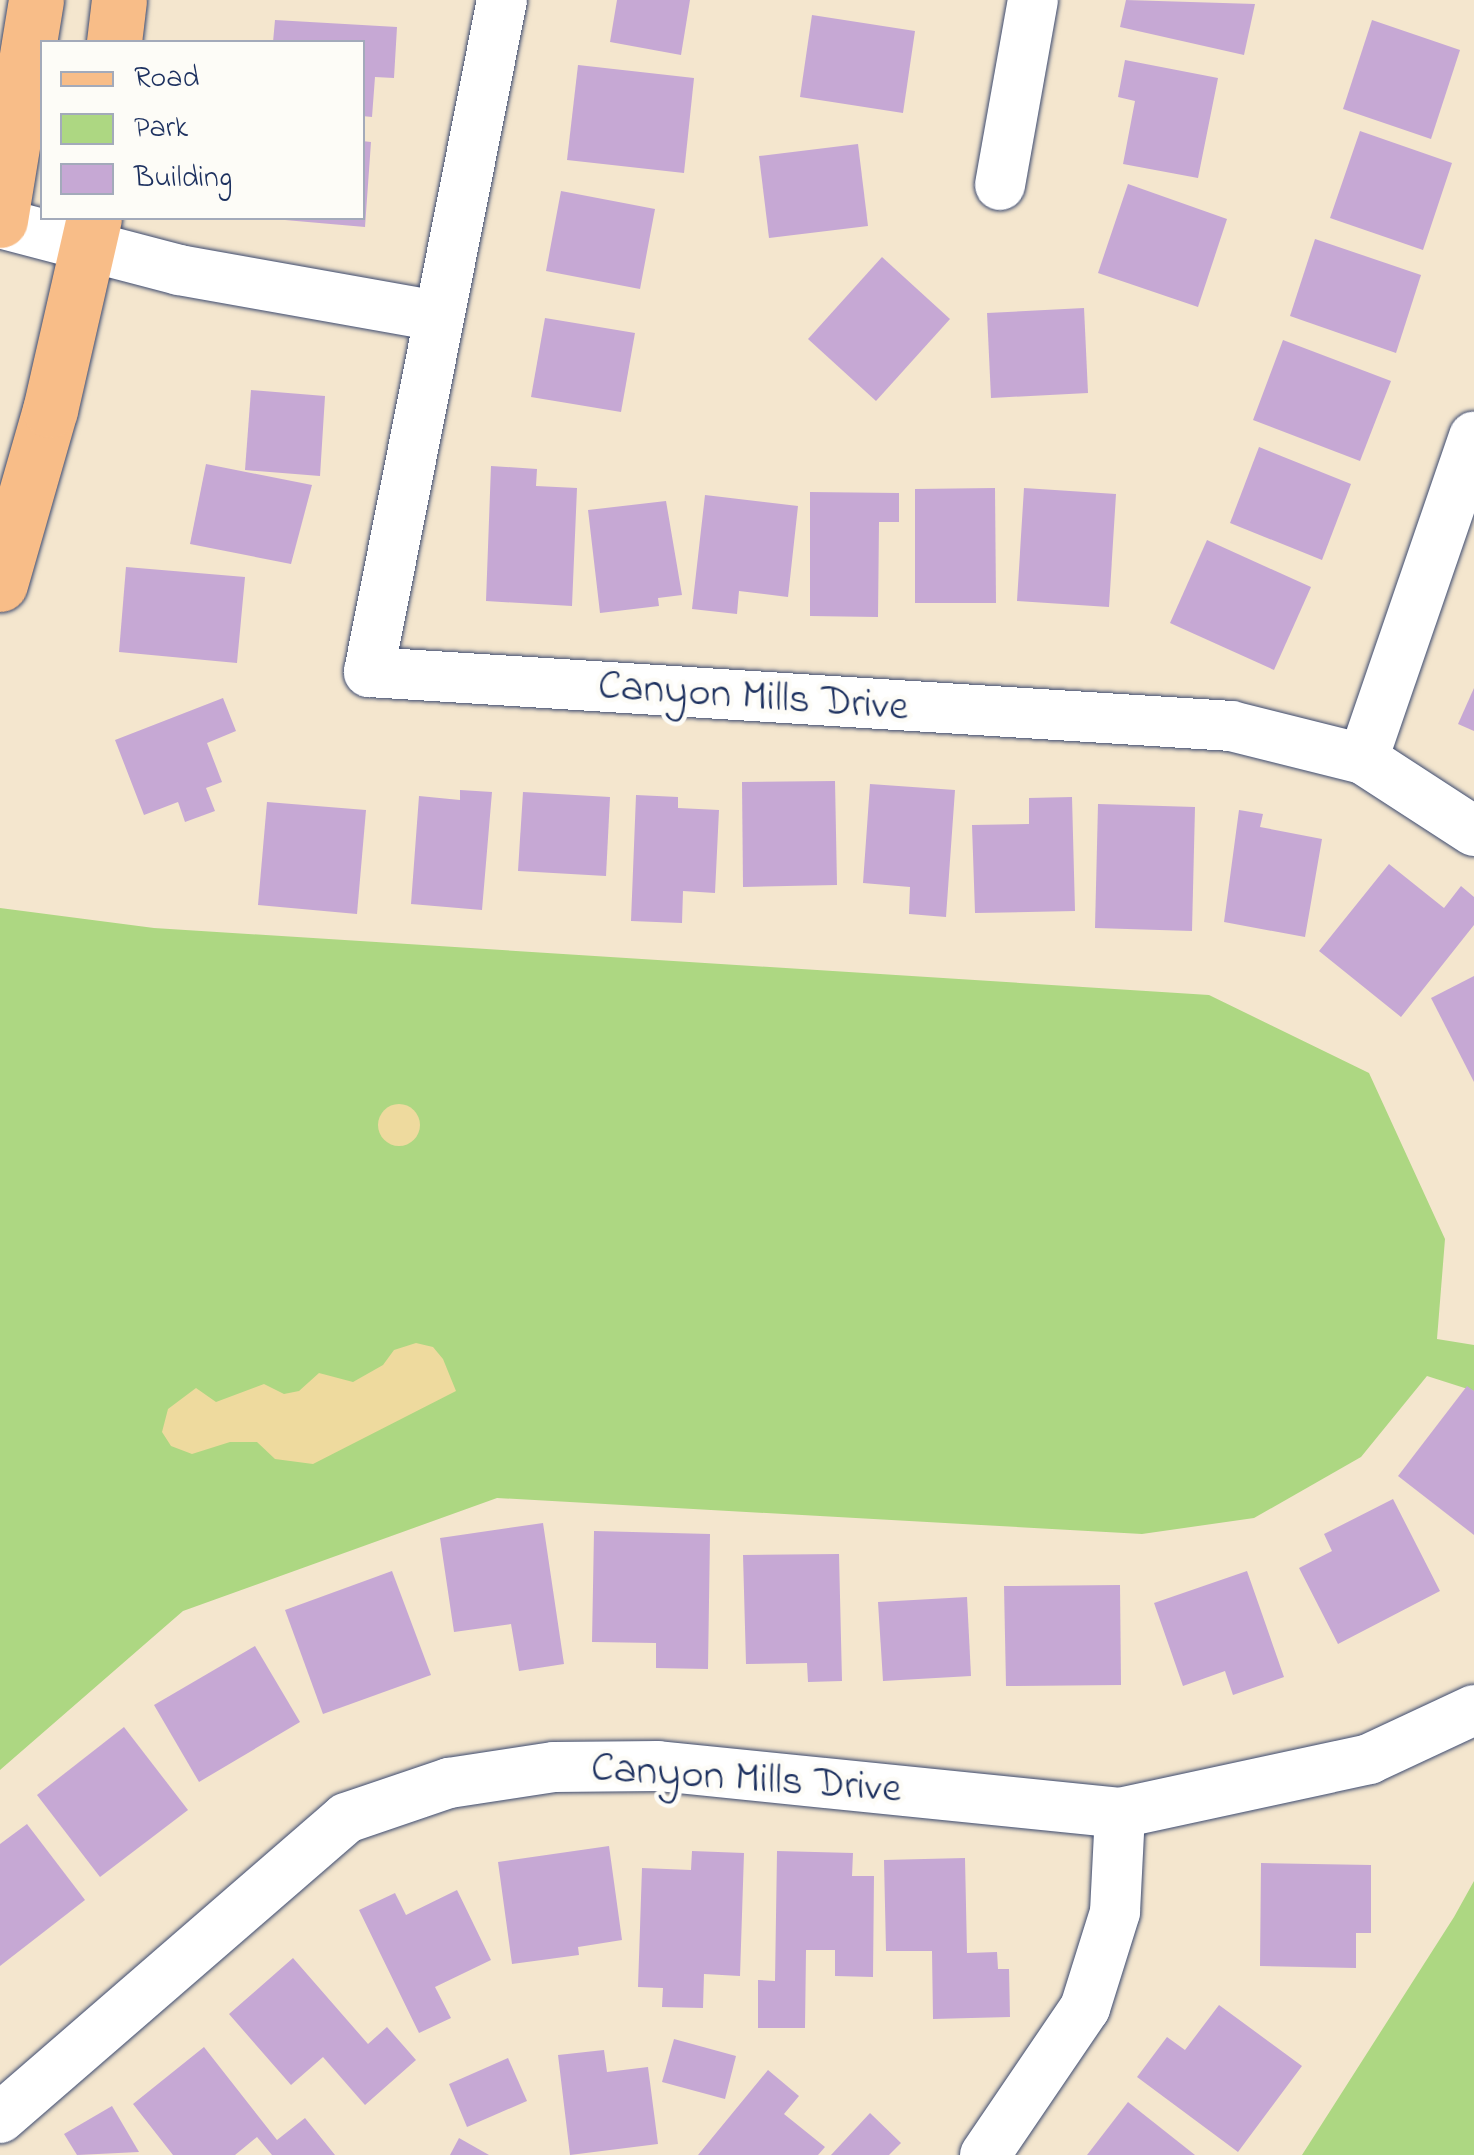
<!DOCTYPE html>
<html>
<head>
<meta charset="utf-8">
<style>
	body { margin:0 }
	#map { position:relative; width:1474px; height:2155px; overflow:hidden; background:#f4e6ce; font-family:"Indie Flower",sans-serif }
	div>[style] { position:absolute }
	.green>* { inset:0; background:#add782 }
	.sand>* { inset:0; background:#eeda9e }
	.round { border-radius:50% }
	.building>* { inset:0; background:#c6a8d4 }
	.roads { filter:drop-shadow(0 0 2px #3c4a6f) drop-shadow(0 0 2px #3c4a6f) }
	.minor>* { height:50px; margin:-25px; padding:0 25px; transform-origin:25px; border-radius:25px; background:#fff }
	.major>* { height:55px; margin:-27.5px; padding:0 27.5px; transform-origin:27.5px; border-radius:27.5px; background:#f8bd88 }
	span { translate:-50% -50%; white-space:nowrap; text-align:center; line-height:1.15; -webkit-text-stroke:9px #fdfcf7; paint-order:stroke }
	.street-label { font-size:42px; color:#1b2f5e }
	.legend { position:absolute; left:40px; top:40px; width:325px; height:180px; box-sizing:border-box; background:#fdfcf7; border:2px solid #a3aaba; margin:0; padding:12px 18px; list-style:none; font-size:30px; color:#1b2f5e }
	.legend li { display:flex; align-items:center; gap:20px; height:50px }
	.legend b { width:50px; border:2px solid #a3aaba }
</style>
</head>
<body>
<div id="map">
	<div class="green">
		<div style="clip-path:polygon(0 908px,154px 928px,1209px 995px,1369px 1073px,1445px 1239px,1437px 1339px,1474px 1345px,1474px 1391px,1427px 1376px,1361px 1457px,1254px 1518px,1142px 1534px,497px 1498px,183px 1611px,0 1770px)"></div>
		<div style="clip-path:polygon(1474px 1881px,1474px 2155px,1302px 2155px,1454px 1917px)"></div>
	</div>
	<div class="sand">
		<div class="round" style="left:378px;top:1104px;width:42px;height:42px"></div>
		<div style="clip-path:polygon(416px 1343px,433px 1347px,443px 1359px,456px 1391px,313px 1464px,275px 1459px,257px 1442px,230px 1442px,192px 1454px,171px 1446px,162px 1432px,168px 1409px,196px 1388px,216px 1402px,264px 1384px,284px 1394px,299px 1391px,319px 1373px,353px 1382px,383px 1365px,394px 1350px)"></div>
	</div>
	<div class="building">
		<div style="clip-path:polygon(617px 0,690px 0,681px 55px,610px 42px)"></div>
		<div style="clip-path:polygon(1126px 0,1255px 4px,1244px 55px,1120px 27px)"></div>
		<div style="clip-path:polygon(812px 15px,915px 31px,903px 113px,800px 97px)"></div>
		<div style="clip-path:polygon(275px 20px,397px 27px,394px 78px,375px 77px,372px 117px,362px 116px,362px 42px,273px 42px)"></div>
		<div style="clip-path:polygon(1372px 20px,1460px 50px,1431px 139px,1343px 109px)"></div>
		<div style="clip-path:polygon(1125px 60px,1218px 78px,1198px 178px,1123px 164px,1135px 101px,1118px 97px)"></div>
		<div style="clip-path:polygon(578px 65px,694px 78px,684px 173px,567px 160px)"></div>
		<div style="clip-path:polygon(1360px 131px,1452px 163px,1423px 250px,1330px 218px)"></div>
		<div style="clip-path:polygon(362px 141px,371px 142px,365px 227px,285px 220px,362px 218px)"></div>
		<div style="clip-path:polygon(858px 144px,868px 226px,769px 238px,759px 156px)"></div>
		<div style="clip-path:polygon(1128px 184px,1227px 219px,1198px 307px,1098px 273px)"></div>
		<div style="clip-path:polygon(561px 191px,655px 209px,640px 289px,546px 271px)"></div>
		<div style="clip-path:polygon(1315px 239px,1421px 275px,1396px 353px,1290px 316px)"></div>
		<div style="clip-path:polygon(882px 257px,950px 319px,876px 401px,808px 339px)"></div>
		<div style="clip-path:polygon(1084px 308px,1088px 393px,991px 398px,987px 313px)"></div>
		<div style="clip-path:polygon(545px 318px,635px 333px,621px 412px,531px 397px)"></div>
		<div style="clip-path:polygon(1283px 340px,1391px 381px,1360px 461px,1253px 420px)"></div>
		<div style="clip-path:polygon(251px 390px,325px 396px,320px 476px,245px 470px)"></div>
		<div style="clip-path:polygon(1259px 447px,1351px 484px,1322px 560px,1230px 523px)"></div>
		<div style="clip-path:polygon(206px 464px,312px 485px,291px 564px,190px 544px)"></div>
		<div style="clip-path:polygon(491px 466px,537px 469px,536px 486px,577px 488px,572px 606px,486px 601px)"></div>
		<div style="clip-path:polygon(995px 488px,996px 603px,915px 603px,915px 489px)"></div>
		<div style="clip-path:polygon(1024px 488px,1116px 494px,1109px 607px,1017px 601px)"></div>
		<div style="clip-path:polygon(810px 492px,899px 493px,899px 522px,879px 522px,878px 617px,810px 616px)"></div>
		<div style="clip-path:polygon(705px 495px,798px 506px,788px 597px,739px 591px,737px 614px,692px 609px)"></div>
		<div style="clip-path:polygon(666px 501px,682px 595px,658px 598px,659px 606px,600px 613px,588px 510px)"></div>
		<div style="clip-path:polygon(1207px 540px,1311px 587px,1274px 670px,1170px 623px)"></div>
		<div style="clip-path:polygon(126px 567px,245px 577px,237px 663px,119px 652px)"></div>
		<div style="clip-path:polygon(1474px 688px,1474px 731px,1458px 724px)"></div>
		<div style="clip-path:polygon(223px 698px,236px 731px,207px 743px,222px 782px,206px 788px,215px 811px,185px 822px,178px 802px,144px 815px,115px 740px)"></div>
		<div style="clip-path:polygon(835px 781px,837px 885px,743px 887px,742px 782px)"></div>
		<div style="clip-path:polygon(870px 784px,955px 790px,946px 917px,909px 914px,910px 887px,863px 883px)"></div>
		<div style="clip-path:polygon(460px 790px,492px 792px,482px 910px,411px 904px,419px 796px,460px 800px)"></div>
		<div style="clip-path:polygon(523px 792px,610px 797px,606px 876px,518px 871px)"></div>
		<div style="clip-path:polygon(636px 795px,678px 797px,678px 808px,719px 810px,715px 893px,683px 891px,682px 923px,631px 921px)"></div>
		<div style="clip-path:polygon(1072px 797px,1075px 911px,975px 913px,972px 825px,1029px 824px,1029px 798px)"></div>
		<div style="clip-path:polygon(267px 802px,366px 810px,357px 914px,258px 905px)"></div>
		<div style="clip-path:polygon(1098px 804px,1195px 807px,1192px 931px,1095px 928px)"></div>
		<div style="clip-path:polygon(1239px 810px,1263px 814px,1260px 827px,1322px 839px,1305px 937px,1224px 922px)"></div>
		<div style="clip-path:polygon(1389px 864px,1444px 908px,1461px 886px,1474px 897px,1474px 925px,1401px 1017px,1319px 951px)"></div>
		<div style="clip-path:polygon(1474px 976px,1474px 1082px,1431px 998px)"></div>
		<div style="clip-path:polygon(1467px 1386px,1474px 1391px,1474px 1535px,1398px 1476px)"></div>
		<div style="clip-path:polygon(1393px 1499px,1440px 1591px,1338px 1644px,1299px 1568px,1332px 1551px,1324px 1534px)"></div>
		<div style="clip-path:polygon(543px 1523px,564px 1664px,519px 1671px,511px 1624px,454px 1632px,440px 1538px)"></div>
		<div style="clip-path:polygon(594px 1531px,710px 1534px,708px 1669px,656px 1668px,656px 1643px,592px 1642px)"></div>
		<div style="clip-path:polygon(839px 1554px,842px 1681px,808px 1682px,807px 1663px,746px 1664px,743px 1555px)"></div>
		<div style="clip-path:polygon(392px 1571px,431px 1675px,323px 1714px,285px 1610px)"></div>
		<div style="clip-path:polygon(1247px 1571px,1284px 1677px,1233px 1695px,1225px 1671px,1183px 1686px,1154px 1603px)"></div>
		<div style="clip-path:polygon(1120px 1585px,1121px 1685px,1006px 1686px,1004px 1586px)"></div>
		<div style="clip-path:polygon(967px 1597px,971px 1676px,883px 1681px,878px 1602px)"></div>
		<div style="clip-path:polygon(255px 1646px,300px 1722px,199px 1782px,154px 1705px)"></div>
		<div style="clip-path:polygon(124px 1727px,188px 1810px,100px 1877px,37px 1795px)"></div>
		<div style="clip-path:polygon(27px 1824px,85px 1900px,0 1966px,0 1844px)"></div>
		<div style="clip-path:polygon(609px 1846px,622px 1940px,578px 1947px,579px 1955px,512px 1964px,498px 1862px)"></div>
		<div style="clip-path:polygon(692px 1851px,744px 1853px,740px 1976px,704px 1974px,703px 2008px,662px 2007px,663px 1988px,638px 1987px,642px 1868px,691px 1870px)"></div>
		<div style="clip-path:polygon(777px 1851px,853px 1853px,852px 1876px,874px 1876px,873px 1977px,835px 1976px,835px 1950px,806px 1950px,805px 2028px,758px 2028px,758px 1980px,775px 1981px)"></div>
		<div style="clip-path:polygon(965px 1858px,967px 1953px,997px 1952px,998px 1969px,1009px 1969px,1010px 2017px,933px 2019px,932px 1951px,886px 1951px,884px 1860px)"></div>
		<div style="clip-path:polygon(1261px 1863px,1371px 1865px,1371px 1933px,1356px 1933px,1356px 1968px,1260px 1966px)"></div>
		<div style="clip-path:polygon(457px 1890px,491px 1960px,435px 1987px,451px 2018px,419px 2033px,359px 1910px,395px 1893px,406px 1915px)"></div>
		<div style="clip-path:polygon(293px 1958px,368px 2044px,387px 2027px,416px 2060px,365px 2105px,323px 2057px,291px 2085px,229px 2014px)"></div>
		<div style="clip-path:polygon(1219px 2005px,1302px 2066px,1238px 2152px,1137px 2077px,1167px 2037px,1185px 2050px)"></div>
		<div style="clip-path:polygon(674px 2039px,736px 2056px,725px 2099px,662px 2082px)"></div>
		<div style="clip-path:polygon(204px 2047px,277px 2140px,305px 2118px,335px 2155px,272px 2155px,257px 2137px,235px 2155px,173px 2155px,133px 2104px)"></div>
		<div style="clip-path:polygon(604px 2050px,607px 2072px,648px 2067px,658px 2144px,570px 2155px,558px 2055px)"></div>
		<div style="clip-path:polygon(508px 2058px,527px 2101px,467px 2127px,449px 2084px)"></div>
		<div style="clip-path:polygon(768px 2070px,799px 2096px,784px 2114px,825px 2147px,818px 2155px,698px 2155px)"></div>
		<div style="clip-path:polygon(1128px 2102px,1195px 2155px,1087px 2155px)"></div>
		<div style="clip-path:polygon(112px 2106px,139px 2152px,77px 2155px,64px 2134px)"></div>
		<div style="clip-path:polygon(870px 2113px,901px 2143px,889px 2155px,831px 2155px)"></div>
		<div style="clip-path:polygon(459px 2138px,489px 2155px,450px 2155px)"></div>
	</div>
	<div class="roads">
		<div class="minor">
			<div style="left:502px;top:0;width:685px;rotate:101.2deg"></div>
			<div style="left:369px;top:672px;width:864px;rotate:3.58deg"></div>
			<div style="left:1231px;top:726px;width:136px;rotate:14deg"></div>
			<div style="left:1363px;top:759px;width:132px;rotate:33deg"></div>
			<div style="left:1000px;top:185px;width:188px;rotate:-79.9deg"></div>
			<div style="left:0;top:223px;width:185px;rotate:14.7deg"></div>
			<div style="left:179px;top:270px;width:261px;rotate:10.1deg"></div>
			<div style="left:1363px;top:759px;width:341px;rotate:-71deg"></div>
			<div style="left:0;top:2118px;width:458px;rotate:-40.9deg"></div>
			<div style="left:346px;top:1818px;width:109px;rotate:-18.8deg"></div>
			<div style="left:449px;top:1783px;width:106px;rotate:-8.7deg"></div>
			<div style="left:554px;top:1767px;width:104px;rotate:-0.6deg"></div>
			<div style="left:658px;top:1766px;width:464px;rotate:5.8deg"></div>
			<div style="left:1120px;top:1813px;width:255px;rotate:-12.2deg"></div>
			<div style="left:1369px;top:1759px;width:116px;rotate:-25deg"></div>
			<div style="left:985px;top:2155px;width:178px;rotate:-55.8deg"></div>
			<div style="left:1085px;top:2008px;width:101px;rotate:-72.6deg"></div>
			<div style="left:1115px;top:1912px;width:99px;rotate:-87.1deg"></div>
		</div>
		<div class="major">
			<div style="left:114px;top:42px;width:42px;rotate:-83.2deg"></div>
			<div style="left:0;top:220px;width:223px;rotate:-80.7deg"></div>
			<div style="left:0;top:584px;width:181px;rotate:-74deg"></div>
			<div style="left:50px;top:410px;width:197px;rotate:-77.1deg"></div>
		</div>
	</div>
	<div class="street-label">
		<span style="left:753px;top:698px;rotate:4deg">Canyon Mills Drive</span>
		<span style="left:746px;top:1780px;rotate:4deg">Canyon Mills Drive</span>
	</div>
	<ul class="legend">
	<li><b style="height:12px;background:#f8bd88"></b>Road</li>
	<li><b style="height:28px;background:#add782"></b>Park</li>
	<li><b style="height:28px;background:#c6a8d4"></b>Building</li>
	</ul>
</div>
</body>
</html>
